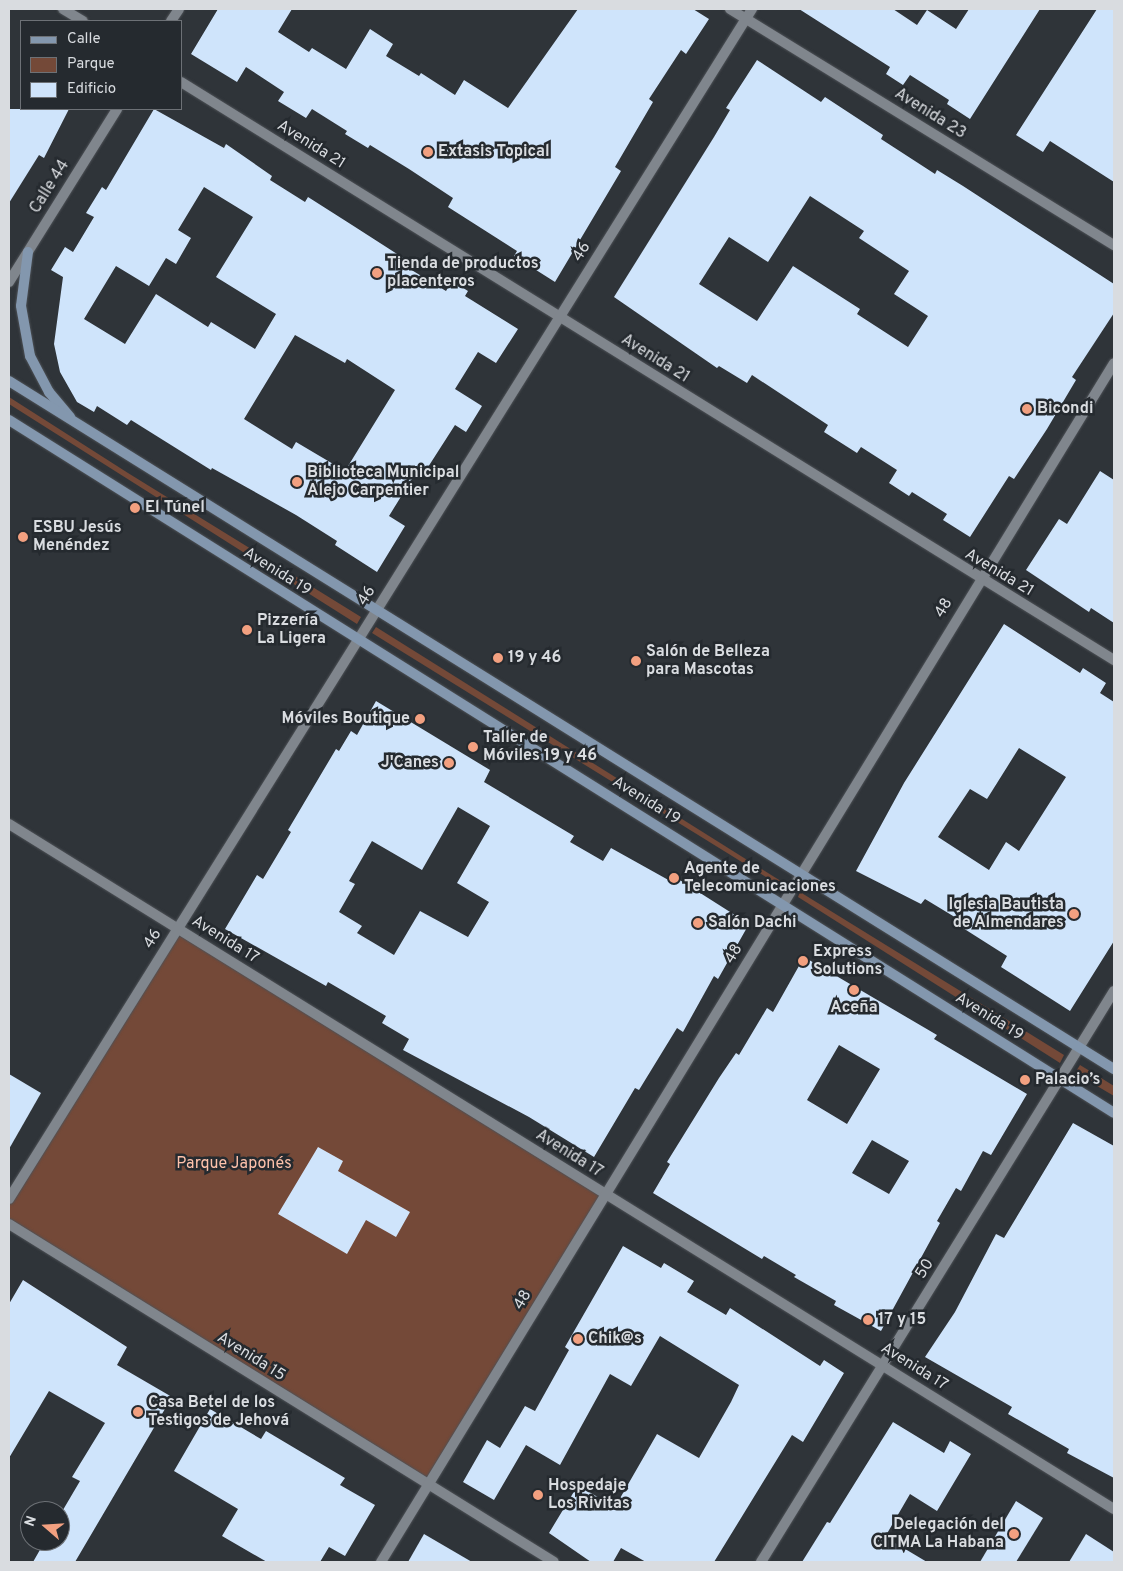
<!DOCTYPE html>
<html>
<head>
<meta charset="utf-8">
<style>
	body { margin:0 }
	#map { position:relative; width:1123px; height:1571px; overflow:hidden; background:#2f3439; font-family:Overpass,sans-serif }
	div>[style] { position:absolute }
	.green>* { inset:0; background:#744938 }
	.building>* { inset:0; background:#cfe4fb }
	.roads { filter:drop-shadow(0 0 1px #4d5156) drop-shadow(0 0 1px #4d5156) }
	.minor>* { height:10px; margin:-5px; padding:0 5px; transform-origin:5px; border-radius:5px; background:#80868d }
	.tertiary>* { height:10px; margin:-5px; padding:0 5px; transform-origin:5px; border-radius:5px; background:#80868d }
	.secondary>* { height:10px; margin:-5px; padding:0 5px; transform-origin:5px; border-radius:5px; background:#8397ae }
	.dots>* { width:14px; height:14px; translate:-50% -50%; box-sizing:border-box; border:2px solid #252a2f; border-radius:50% }
	span { translate:-50% -50%; white-space:nowrap; text-align:center; line-height:1.15; -webkit-text-stroke:5px #252a2f; paint-order:stroke }
	.street-label { font-size:16px; color:#d9dce0 }
	.poi-label { font-size:16px; color:#d9dce0; font-weight:700 }
	.left { translate:0 -50%; text-align:left }
	.right { translate:-100% -50%; text-align:right }
	.park-label { font-size:16px; color:#fec2ab }
	.frame { position:absolute; inset:0; border:10px solid #d9dce0; pointer-events:none }
	.legend { position:absolute; left:20px; top:20px; width:162px; height:90px; box-sizing:border-box; background:#252a2f; border:1px solid #6d7176; margin:0; padding:6px 9px; list-style:none; font-size:15px; color:#d9dce0 }
	.legend li { display:flex; align-items:center; gap:10px; height:25px }
	.legend b { width:25px; border:1px solid #6d7176 }
	.north { position:absolute; left:20px; top:1501px; width:50px; height:50px; box-sizing:border-box; background:#252a2f; border:1px solid #6d7176; border-radius:50%; rotate:289deg; font-size:14px; font-weight:700; line-height:20px; text-align:center; color:#d9dce0 }
	.north::after { content:''; display:block; margin:auto; width:18px; height:22px; background:#f2a080; clip-path:polygon(50% 0,100% 100%,50% 72%,0 100%) }
</style>
</head>
<body>
<div id="map">
	<div class="green">
		<div style="clip-path:polygon(9px 397px,128px 473px,361px 617px,357px 624px,9px 404px)"></div>
		<div style="clip-path:polygon(376px 627px,784px 883px,782px 887px,372px 633px)"></div>
		<div style="clip-path:polygon(800px 892px,1064px 1055px,1060px 1063px,798px 897px)"></div>
		<div style="clip-path:polygon(178px 928px,606px 1194px,429px 1484px,9px 1224px,9px 1199px)"></div>
		<div style="clip-path:polygon(1080px 1065px,1114px 1086px,1114px 1096px,1075px 1073px)"></div>
	</div>
	<div class="building">
		<div style="clip-path:polygon(218px 9px,292px 9px,278px 32px,309px 52px,312px 48px,346px 69px,370px 29px,393px 44px,386px 56px,419px 76px,421px 73px,455px 95px,464px 80px,508px 108px,578px 9px,693px 9px,709px 19px,686px 54px,681px 50px,649px 99px,653px 102px,615px 167px,621px 171px,555px 282px,514px 256px,517px 251px,448px 207px,453px 198px,409px 169px,370px 145px,368px 148px,345px 134px,347px 131px,312px 109px,306px 118px,278px 101px,284px 92px,246px 67px,237px 82px,191px 54px)"></div>
		<div style="clip-path:polygon(799px 9px,893px 9px,917px 25px,927px 10px,956px 29px,969px 9px,1040px 9px,970px 119px,947px 104px,949px 100px,910px 75px,903px 85px,886px 74px,890px 67px)"></div>
		<div style="clip-path:polygon(1097px 9px,1114px 9px,1114px 182px,1050px 141px,1043px 152px,1016px 135px)"></div>
		<div style="clip-path:polygon(evenodd,757px 60px,821px 102px,825px 97px,883px 135px,881px 139px,935px 174px,937px 170px,963px 186px,1114px 284px,1114px 313px,1072px 377px,1076px 380px,1047px 429px,1014px 479px,1009px 476px,970px 537px,943px 520px,947px 514px,912px 492px,909px 496px,889px 483px,897px 470px,861px 447px,857px 453px,824px 432px,828px 425px,752px 375px,747px 383px,719px 366px,717px 368px,614px 297px,714px 137px,730px 110px,726px 108px,757px 60px,810px 196px,864px 231px,859px 238px,909px 271px,894px 294px,928px 316px,908px 347px,857px 314px,860px 309px,793px 266px,757px 321px,699px 284px,729px 237px,768px 262px,810px 196px)"></div>
		<div style="clip-path:polygon(9px 109px,69px 109px,44px 158px,39px 155px,9px 203px)"></div>
		<div style="clip-path:polygon(evenodd,154px 109px,224px 148px,226px 144px,272px 176px,270px 180px,305px 202px,308px 197px,352px 225px,408px 261px,405px 266px,446px 291px,452px 281px,468px 291px,465px 296px,518px 329px,496px 363px,478px 352px,455px 389px,482px 406px,466px 432px,455px 425px,421px 478px,415px 474px,389px 516px,405px 526px,377px 572px,335px 545px,337px 541px,296px 515px,212px 468px,211px 470px,131px 420px,127px 425px,97px 406px,94px 412px,77px 402px,60px 372px,54px 344px,63px 277px,51px 270px,65px 247px,73px 252px,94px 217px,86px 213px,102px 187px,106px 190px,154px 109px,204px 187px,253px 217px,216px 277px,276px 314px,255px 349px,211px 322px,208px 327px,156px 294px,125px 344px,84px 319px,116px 266px,149px 286px,166px 258px,176px 264px,191px 238px,178px 230px,204px 187px,154px 109px,295px 335px,345px 363px,347px 359px,395px 390px,345px 471px,296px 442px,292px 449px,244px 419px,295px 335px)"></div>
		<div style="clip-path:polygon(1100px 471px,1114px 480px,1114px 623px,1091px 608px,1089px 612px,1026px 570px,1059px 519px,1067px 524px)"></div>
		<div style="clip-path:polygon(evenodd,1004px 624px,1080px 673px,1083px 668px,1106px 683px,1100px 693px,1114px 702px,1114px 941px,1070px 1011px,1001px 967px,1007px 956px,955px 923px,958px 919px,925px 899px,921px 904px,856px 871px,904px 783px,1004px 624px,1019px 748px,1066px 777px,1019px 851px,1006px 842px,989px 870px,938px 837px,970px 789px,987px 799px,1019px 748px)"></div>
		<div style="clip-path:polygon(evenodd,376px 701px,490px 770px,484px 782px,574px 836px,570px 842px,603px 861px,611px 848px,672px 882px,675px 877px,749px 924px,718px 979px,714px 976px,683px 1032px,677px 1028px,639px 1090px,635px 1088px,594px 1157px,529px 1117px,403px 1050px,409px 1039px,382px 1023px,386px 1016px,328px 982px,326px 986px,225px 929px,257px 875px,263px 879px,291px 832px,288px 830px,336px 749px,339px 751px,351px 731px,357px 735px,376px 701px,458px 807px,490px 826px,457px 883px,489px 902px,468px 937px,420px 911px,394px 955px,357px 933px,362px 926px,339px 912px,355px 884px,349px 881px,372px 841px,422px 870px,458px 807px)"></div>
		<div style="clip-path:polygon(evenodd,804px 957px,908px 1018px,937px 1035px,934px 1039px,1027px 1094px,991px 1155px,983px 1151px,961px 1191px,956px 1188px,937px 1221px,940px 1223px,881px 1331px,834px 1305px,836px 1301px,794px 1277px,796px 1275px,764px 1256px,762px 1259px,653px 1193px,670px 1164px,667px 1162px,719px 1078px,736px 1053px,739px 1055px,767px 1008px,773px 1012px,804px 957px,839px 1045px,880px 1069px,847px 1124px,807px 1100px,839px 1045px,804px 957px,872px 1140px,909px 1161px,889px 1194px,852px 1173px,872px 1140px)"></div>
		<div style="clip-path:polygon(9px 1074px,41px 1093px,9px 1149px)"></div>
		<div style="clip-path:polygon(1073px 1123px,1114px 1146px,1114px 1478px,1067px 1453px,1069px 1449px,1008px 1414px,1012px 1407px,925px 1357px,955px 1312px,996px 1234px,1004px 1238px)"></div>
		<div style="clip-path:polygon(318px 1147px,343px 1161px,338px 1171px,410px 1212px,396px 1237px,366px 1220px,347px 1254px,278px 1214px)"></div>
		<div style="clip-path:polygon(623px 1246px,661px 1268px,664px 1263px,694px 1281px,687px 1292px,726px 1315px,730px 1308px,820px 1366px,824px 1360px,844px 1373px,803px 1442px,792px 1435px,714px 1562px,646px 1562px,621px 1548px,613px 1562px,591px 1562px,549px 1533px,578px 1485px,609px 1504px,613px 1497px,619px 1500px,657px 1434px,699px 1458px,731px 1402px,739px 1385px,660px 1336px,631px 1386px,610px 1374px,560px 1465px,526px 1445px,494px 1500px,463px 1482px,487px 1440px,500px 1448px,525px 1406px,535px 1411px,569px 1350px,565px 1347px)"></div>
		<div style="clip-path:polygon(23px 1280px,127px 1347px,117px 1365px,172px 1397px,75px 1562px,33px 1562px,45px 1541px,60px 1541px,60px 1515px,80px 1481px,72px 1477px,105px 1423px,49px 1391px,9px 1458px,9px 1304px)"></div>
		<div style="clip-path:polygon(210px 1409px,261px 1439px,266px 1431px,345px 1478px,340px 1485px,375px 1505px,345px 1556px,329px 1547px,320px 1562px,267px 1562px,222px 1536px,238px 1509px,174px 1471px)"></div>
		<div style="clip-path:polygon(893px 1422px,944px 1453px,950px 1441px,971px 1454px,937px 1511px,910px 1494px,885px 1537px,927px 1562px,802px 1562px,827px 1522px,830px 1523px)"></div>
		<div style="clip-path:polygon(1016px 1501px,1043px 1518px,1016px 1562px,980px 1562px)"></div>
		<div style="clip-path:polygon(424px 1534px,472px 1562px,408px 1562px)"></div>
		<div style="clip-path:polygon(1086px 1534px,1114px 1552px,1114px 1562px,1069px 1562px)"></div>
	</div>
	<div class="roads">
		<div class="minor">
			<div style="left:63px;top:9px;width:23px;rotate:31deg"></div>
			<div style="left:730px;top:9px;width:451px;rotate:31.6deg"></div>
			<div style="left:181px;top:82px;width:1098px;rotate:31.78deg"></div>
			<div style="left:9px;top:824px;width:1300px;rotate:31.8deg"></div>
			<div style="left:9px;top:1199px;width:1403px;rotate:-58.02deg"></div>
			<div style="left:9px;top:1224px;width:641px;rotate:31.81deg"></div>
			<div style="left:381px;top:1562px;width:1405px;rotate:-58.56deg"></div>
			<div style="left:761px;top:1562px;width:671px;rotate:-58.28deg"></div>
		</div>
		<div class="tertiary">
			<div style="left:171px;top:21px;width:14px;rotate:-56deg"></div>
			<div style="left:9px;top:282px;width:204px;rotate:-58deg"></div>
		</div>
		<div class="secondary">
			<div style="left:28px;top:252px;width:54px;rotate:97.4deg"></div>
			<div style="left:21px;top:306px;width:51px;rotate:79.8deg"></div>
			<div style="left:30px;top:356px;width:41px;rotate:62.2deg"></div>
			<div style="left:49px;top:392px;width:33px;rotate:50deg"></div>
			<div style="left:9px;top:381px;width:1302px;rotate:31.91deg"></div>
			<div style="left:9px;top:420px;width:1304px;rotate:32.09deg"></div>
		</div>
	</div>
	<div class="dots">
		<div style="left:428px;top:152px;background:#f2a080"></div>
		<div style="left:377px;top:273px;background:#f2a080"></div>
		<div style="left:1027px;top:409px;background:#f2a080"></div>
		<div style="left:297px;top:482px;background:#f2a080"></div>
		<div style="left:135px;top:508px;background:#f2a080"></div>
		<div style="left:23px;top:537px;background:#f2a080"></div>
		<div style="left:247px;top:630px;background:#f2a080"></div>
		<div style="left:498px;top:658px;background:#f2a080"></div>
		<div style="left:636px;top:661px;background:#f2a080"></div>
		<div style="left:420px;top:719px;background:#f2a080"></div>
		<div style="left:473px;top:747px;background:#f2a080"></div>
		<div style="left:449px;top:763px;background:#f2a080"></div>
		<div style="left:674px;top:878px;background:#f2a080"></div>
		<div style="left:1074px;top:914px;background:#f2a080"></div>
		<div style="left:698px;top:923px;background:#f2a080"></div>
		<div style="left:803px;top:961px;background:#f2a080"></div>
		<div style="left:854px;top:990px;background:#f2a080"></div>
		<div style="left:1025px;top:1080px;background:#f2a080"></div>
		<div style="left:868px;top:1320px;background:#f2a080"></div>
		<div style="left:578px;top:1339px;background:#f2a080"></div>
		<div style="left:138px;top:1412px;background:#f2a080"></div>
		<div style="left:538px;top:1495px;background:#f2a080"></div>
		<div style="left:1014px;top:1534px;background:#f2a080"></div>
	</div>
	<div class="street-label">
		<span style="left:930px;top:114px;rotate:32deg">Avenida 23</span>
		<span style="left:311px;top:145px;rotate:32deg">Avenida 21</span>
		<span style="left:50px;top:187px;rotate:-58deg">Calle 44</span>
		<span style="left:582px;top:252px;rotate:-58deg">46</span>
		<span style="left:655px;top:359px;rotate:32deg">Avenida 21</span>
		<span style="left:277px;top:572px;rotate:32deg">Avenida 19</span>
		<span style="left:999px;top:573px;rotate:31deg">Avenida 21</span>
		<span style="left:367px;top:596px;rotate:-58deg">46</span>
		<span style="left:944px;top:608px;rotate:-59deg">48</span>
		<span style="left:646px;top:801px;rotate:32deg">Avenida 19</span>
		<span style="left:153px;top:939px;rotate:-58deg">46</span>
		<span style="left:225px;top:940px;rotate:32deg">Avenida 17</span>
		<span style="left:734px;top:954px;rotate:-59deg">48</span>
		<span style="left:989px;top:1017px;rotate:32deg">Avenida 19</span>
		<span style="left:569px;top:1154px;rotate:32deg">Avenida 17</span>
		<span style="left:925px;top:1269px;rotate:-58deg">50</span>
		<span style="left:523px;top:1300px;rotate:-59deg">48</span>
		<span style="left:251px;top:1357px;rotate:32deg">Avenida 15</span>
		<span style="left:914px;top:1367px;rotate:32deg">Avenida 17</span>
	</div>
	<div class="poi-label">
		<span class="left" style="left:438px;top:152px">Extasis Topical</span>
		<span class="left" style="left:387px;top:273px">Tienda de productos<br>placenteros</span>
		<span class="left" style="left:1037px;top:409px">Bicondi</span>
		<span class="left" style="left:307px;top:482px">Biblioteca Municipal<br>Alejo Carpentier</span>
		<span class="left" style="left:145px;top:508px">El Túnel</span>
		<span class="left" style="left:33px;top:537px">ESBU Jesús<br>Menéndez</span>
		<span class="left" style="left:257px;top:630px">Pizzería<br>La Ligera</span>
		<span class="left" style="left:646px;top:661px">Salón de Belleza<br>para Mascotas</span>
		<span class="left" style="left:508px;top:658px">19 y 46</span>
		<span class="right" style="left:410px;top:719px">Móviles Boutique</span>
		<span class="left" style="left:483px;top:747px">Taller de<br>Móviles 19 y 46</span>
		<span class="right" style="left:439px;top:763px">J'Canes</span>
		<span class="left" style="left:684px;top:878px">Agente de<br>Telecomunicaciones</span>
		<span class="right" style="left:1064px;top:914px">Iglesia Bautista<br>de Almendares</span>
		<span class="left" style="left:708px;top:923px">Salón Dachi</span>
		<span class="left" style="left:813px;top:961px">Express<br>Solutions</span>
		<span style="left:854px;top:1008px">Aceña</span>
		<span class="left" style="left:1035px;top:1080px">Palacio’s</span>
		<span class="left" style="left:878px;top:1320px">17 y 15</span>
		<span class="left" style="left:588px;top:1339px">Chik@s</span>
		<span class="left" style="left:148px;top:1412px">Casa Betel de los<br>Testigos de Jehová</span>
		<span class="left" style="left:548px;top:1495px">Hospedaje<br>Los Rivitas</span>
		<span class="right" style="left:1004px;top:1534px">Delegación del<br>CITMA La Habana</span>
	</div>
	<div class="park-label">
		<span style="left:234px;top:1164px">Parque Japonés</span>
	</div>
	<div class="frame"></div>
	<ul class="legend">
	<li><b style="height:6px;background:#8397ae"></b>Calle</li>
	<li><b style="height:14px;background:#744938"></b>Parque</li>
	<li><b style="height:14px;background:#cfe4fb"></b>Edificio</li>
	</ul>
	<div class="north">N</div>
</div>
</body>
</html>
